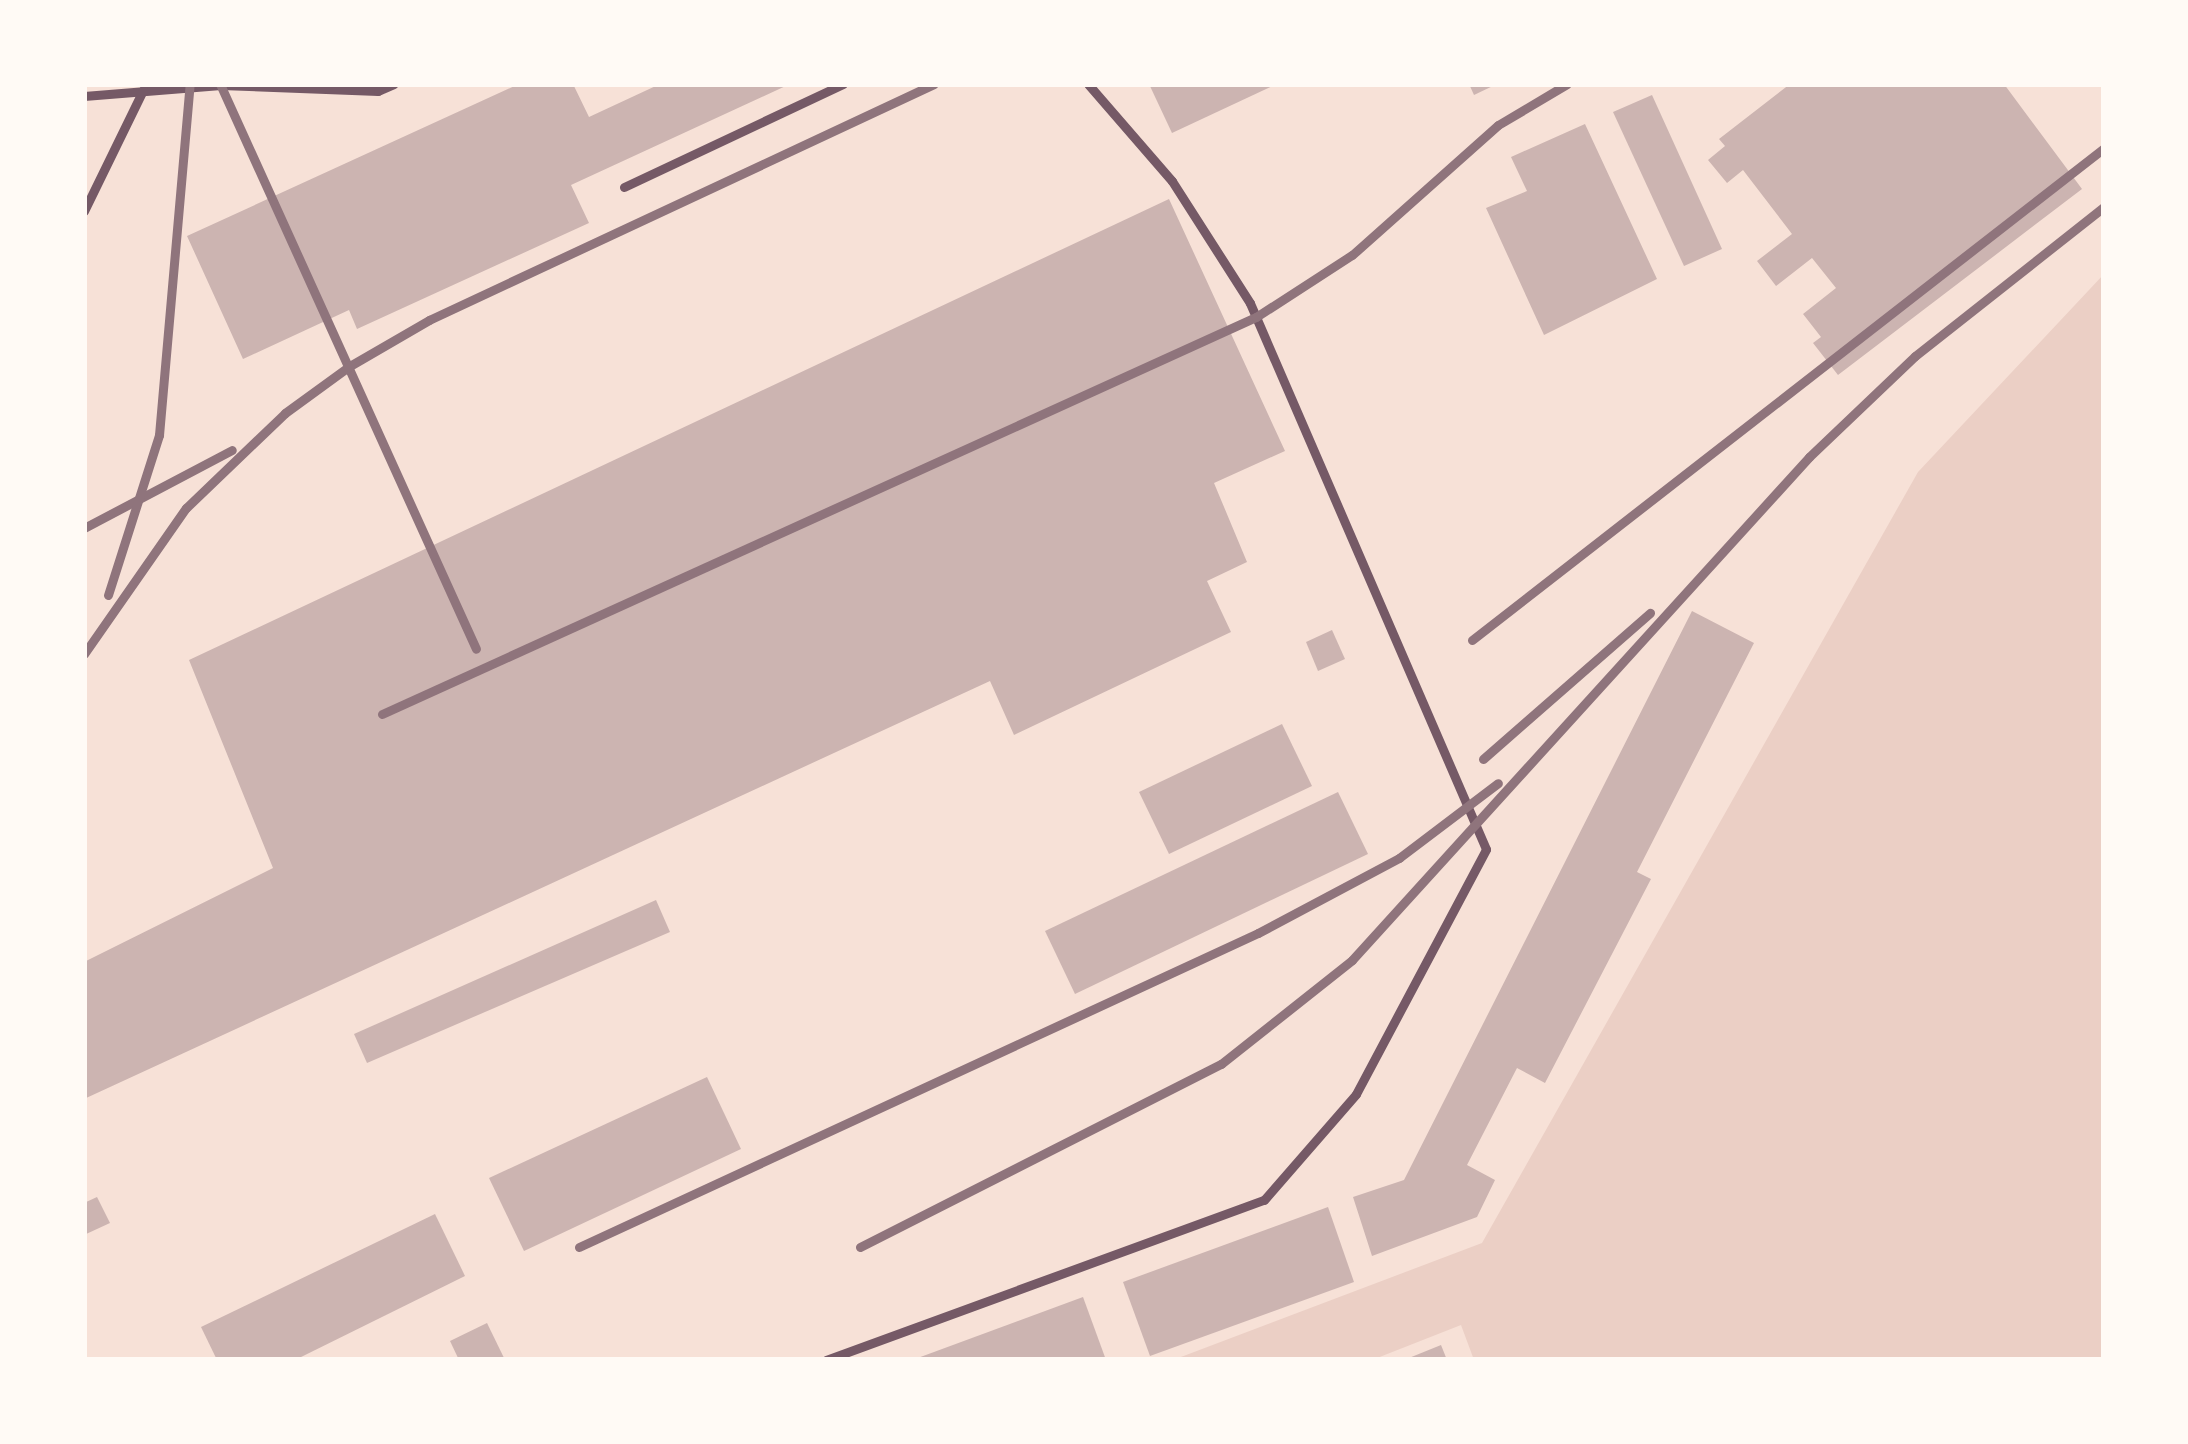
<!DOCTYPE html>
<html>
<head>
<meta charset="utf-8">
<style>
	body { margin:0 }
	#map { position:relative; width:2188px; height:1444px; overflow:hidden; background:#f7e1d7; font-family:"Exo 2",sans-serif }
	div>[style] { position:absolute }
	.green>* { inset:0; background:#ebcfc5 }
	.building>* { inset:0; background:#ccb4b1 }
	.service>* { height:9px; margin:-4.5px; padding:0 4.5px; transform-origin:4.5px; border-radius:4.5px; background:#755966 }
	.rail>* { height:9px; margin:-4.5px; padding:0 4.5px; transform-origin:4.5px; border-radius:4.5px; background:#8f747c }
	span { translate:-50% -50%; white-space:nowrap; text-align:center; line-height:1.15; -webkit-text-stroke:9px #fffaf5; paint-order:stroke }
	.frame { position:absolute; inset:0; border:87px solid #fffaf5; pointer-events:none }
</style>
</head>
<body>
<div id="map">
	<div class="green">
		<div style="clip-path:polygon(2104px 274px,2104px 1360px,1474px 1360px,1461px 1325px,1372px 1360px,1173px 1360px,1482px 1243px,1918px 472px)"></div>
	</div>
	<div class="building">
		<div style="clip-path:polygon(519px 84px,573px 84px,589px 117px,660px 84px,790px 84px,571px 185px,589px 223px,357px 329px,349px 310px,243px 359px,187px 236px)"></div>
		<div style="clip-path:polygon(1149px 84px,1277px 84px,1172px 133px)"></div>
		<div style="clip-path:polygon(1469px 84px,1497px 84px,1474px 95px)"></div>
		<div style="clip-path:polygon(1790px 84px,2004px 84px,2082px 189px,1838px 375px,1813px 343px,1821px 337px,1803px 314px,1836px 288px,1812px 258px,1776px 286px,1757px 261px,1792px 234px,1743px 170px,1727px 183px,1708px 160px,1725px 146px,1719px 139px)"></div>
		<div style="clip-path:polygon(1652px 95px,1722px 249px,1684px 266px,1613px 112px)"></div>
		<div style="clip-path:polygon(1585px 124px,1657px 279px,1544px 335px,1486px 208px,1527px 191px,1511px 157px)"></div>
		<div style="clip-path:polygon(1169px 199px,1285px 451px,1214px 483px,1247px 562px,1207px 581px,1231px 632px,1014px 735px,990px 681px,84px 1099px,84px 962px,273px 868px,189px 660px)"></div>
		<div style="clip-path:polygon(1692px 611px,1754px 643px,1637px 872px,1651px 879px,1545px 1083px,1517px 1068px,1467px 1165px,1495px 1180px,1477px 1217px,1372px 1256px,1353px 1197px,1404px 1180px)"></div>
		<div style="clip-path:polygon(1332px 630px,1345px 659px,1318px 671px,1306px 642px)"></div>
		<div style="clip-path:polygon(1282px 724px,1312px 786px,1169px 854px,1139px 792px)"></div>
		<div style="clip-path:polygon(1338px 792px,1368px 854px,1075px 994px,1045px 931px)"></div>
		<div style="clip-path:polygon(656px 900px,670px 932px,367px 1063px,354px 1034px)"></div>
		<div style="clip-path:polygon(707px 1077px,741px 1149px,524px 1251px,489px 1178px)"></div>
		<div style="clip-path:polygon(97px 1197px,110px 1223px,84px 1235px,84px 1203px)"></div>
		<div style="clip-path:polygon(1328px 1207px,1354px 1282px,1150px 1356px,1123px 1282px)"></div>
		<div style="clip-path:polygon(435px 1214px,465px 1276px,295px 1360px,217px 1360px,201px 1327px)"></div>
		<div style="clip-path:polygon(1083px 1297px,1106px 1360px,915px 1360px,915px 1359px)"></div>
		<div style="clip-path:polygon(487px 1323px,505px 1360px,459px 1360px,450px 1341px)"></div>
		<div style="clip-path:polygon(1441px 1345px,1447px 1360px,1404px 1360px)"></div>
	</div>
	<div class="service">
		<div style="left:84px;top:96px;width:137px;rotate:-4.6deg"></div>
		<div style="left:221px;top:85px;width:157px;rotate:2.2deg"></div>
		<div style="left:378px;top:91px;width:17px;rotate:-24deg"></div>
		<div style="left:624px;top:187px;width:242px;rotate:-25.2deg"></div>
		<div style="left:84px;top:211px;width:135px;rotate:-64deg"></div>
		<div style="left:826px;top:1360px;width:466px;rotate:-20.1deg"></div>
		<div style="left:1264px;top:1200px;width:140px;rotate:-49deg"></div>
		<div style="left:1356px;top:1094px;width:277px;rotate:-62deg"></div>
		<div style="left:1486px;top:849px;width:595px;rotate:-113.38deg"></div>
		<div style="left:1250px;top:303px;width:145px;rotate:-122.6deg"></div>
		<div style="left:1172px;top:181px;width:128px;rotate:-130.9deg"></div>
	</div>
	<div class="rail">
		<div style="left:220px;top:84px;width:620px;rotate:65.62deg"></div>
		<div style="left:84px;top:528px;width:167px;rotate:-27.8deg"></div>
		<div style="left:108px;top:595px;width:168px;rotate:-72.3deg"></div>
		<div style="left:159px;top:435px;width:352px;rotate:-85deg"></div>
		<div style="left:1472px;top:640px;width:801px;rotate:-37.9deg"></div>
		<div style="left:84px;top:654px;width:178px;rotate:-55.1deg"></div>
		<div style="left:186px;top:508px;width:137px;rotate:-43.8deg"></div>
		<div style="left:285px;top:413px;width:78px;rotate:-36.1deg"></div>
		<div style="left:348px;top:367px;width:94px;rotate:-30.1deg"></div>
		<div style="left:429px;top:320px;width:557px;rotate:-25.05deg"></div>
		<div style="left:382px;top:714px;width:960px;rotate:-24.43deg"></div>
		<div style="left:1256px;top:317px;width:114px;rotate:-32.9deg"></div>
		<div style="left:1352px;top:255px;width:195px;rotate:-41.7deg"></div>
		<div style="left:1498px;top:125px;width:80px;rotate:-30.7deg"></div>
		<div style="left:1483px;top:759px;width:222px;rotate:-41.2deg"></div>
		<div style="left:579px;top:1247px;width:748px;rotate:-24.82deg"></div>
		<div style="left:1258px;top:933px;width:160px;rotate:-28deg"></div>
		<div style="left:1399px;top:858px;width:124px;rotate:-37.1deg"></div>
		<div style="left:860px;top:1247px;width:405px;rotate:-26.9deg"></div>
		<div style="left:1221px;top:1064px;width:167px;rotate:-38.4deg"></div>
		<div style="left:1352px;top:960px;width:680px;rotate:-47.74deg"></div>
		<div style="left:1809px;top:457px;width:146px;rotate:-43.6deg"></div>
		<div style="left:1915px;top:356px;width:241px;rotate:-38.3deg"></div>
	</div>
	<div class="frame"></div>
</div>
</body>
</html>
